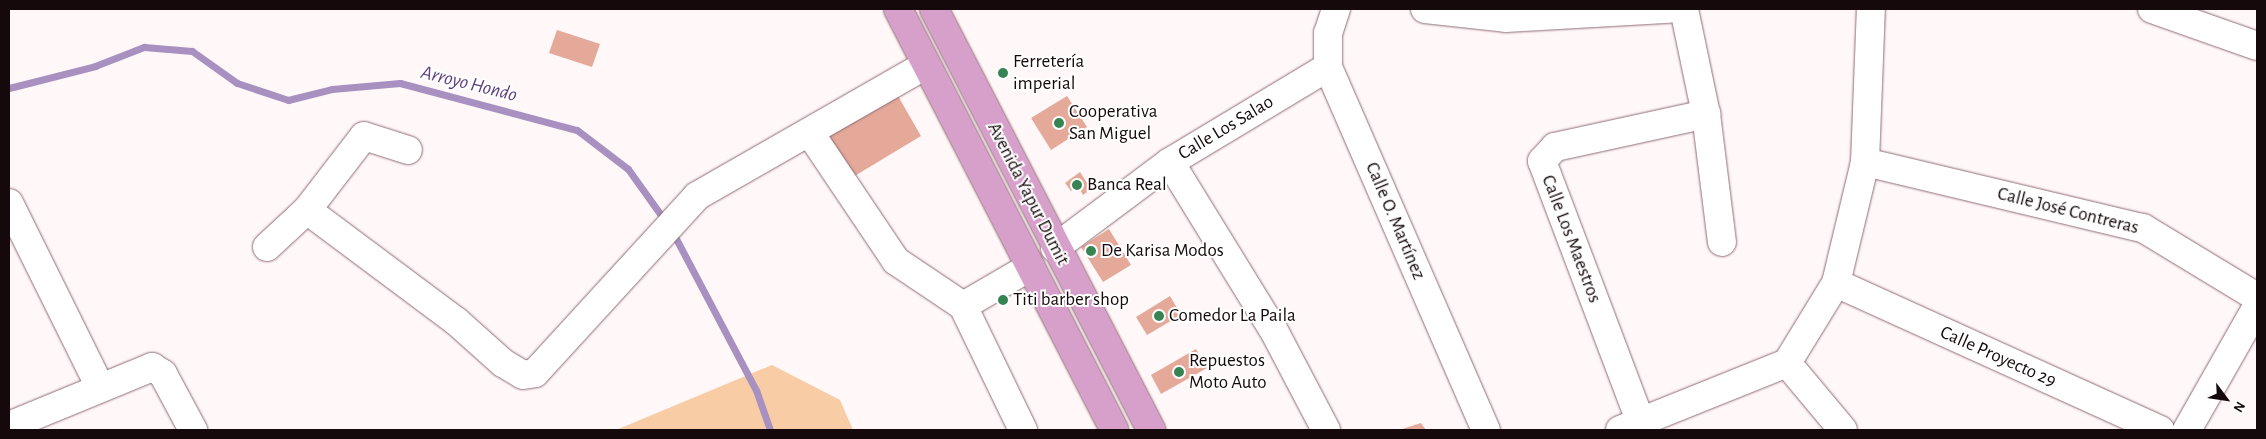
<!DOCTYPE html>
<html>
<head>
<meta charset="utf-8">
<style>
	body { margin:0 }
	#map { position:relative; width:2266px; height:439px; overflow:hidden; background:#fff7f8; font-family:"Alegreya Sans",sans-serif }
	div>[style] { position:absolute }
	.green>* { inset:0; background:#f8cca4 }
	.stream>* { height:7px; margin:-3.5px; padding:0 3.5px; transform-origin:3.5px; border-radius:3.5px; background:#a890c1 }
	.building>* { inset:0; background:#e5a999 }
	.roads { filter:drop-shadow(0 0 1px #8f6d74) drop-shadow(0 0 1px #8f6d74) }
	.minor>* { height:28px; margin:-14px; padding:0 14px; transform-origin:14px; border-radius:14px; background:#fff }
	.tertiary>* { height:28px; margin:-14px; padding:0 14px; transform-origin:14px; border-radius:14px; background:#fff }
	.primary>* { height:28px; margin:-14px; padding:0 14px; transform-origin:14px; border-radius:14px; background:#d7a0cb }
	.dots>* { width:14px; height:14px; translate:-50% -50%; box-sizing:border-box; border:2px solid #fff; border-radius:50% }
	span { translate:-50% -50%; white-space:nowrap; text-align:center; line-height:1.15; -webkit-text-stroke:4px #fff; paint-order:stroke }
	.poi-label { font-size:19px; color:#15090b }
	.left { translate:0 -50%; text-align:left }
	.street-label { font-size:19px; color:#15090b }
	.water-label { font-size:20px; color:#603f7e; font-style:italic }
	.frame { position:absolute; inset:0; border:10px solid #15090b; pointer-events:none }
	.north { position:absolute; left:2201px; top:374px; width:50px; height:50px; -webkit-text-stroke:4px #fff; paint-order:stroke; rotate:121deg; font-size:14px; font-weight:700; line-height:20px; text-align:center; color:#15090b }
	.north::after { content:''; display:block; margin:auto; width:18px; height:22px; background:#15090b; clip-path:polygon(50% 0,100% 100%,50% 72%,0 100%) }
</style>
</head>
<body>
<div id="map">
	<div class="green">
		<div style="clip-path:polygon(772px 365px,840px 400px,853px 430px,616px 430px)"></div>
	</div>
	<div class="stream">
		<div style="left:9px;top:88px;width:89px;rotate:-14.3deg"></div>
		<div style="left:95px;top:66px;width:53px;rotate:-21.2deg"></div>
		<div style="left:144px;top:47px;width:48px;rotate:4.8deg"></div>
		<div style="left:192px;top:51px;width:55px;rotate:35.4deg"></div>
		<div style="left:237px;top:83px;width:54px;rotate:18.4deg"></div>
		<div style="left:288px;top:100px;width:45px;rotate:-14deg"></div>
		<div style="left:332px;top:89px;width:68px;rotate:-5deg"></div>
		<div style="left:400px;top:83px;width:183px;rotate:14.9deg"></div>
		<div style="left:577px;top:130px;width:64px;rotate:37.4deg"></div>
		<div style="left:628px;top:169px;width:65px;rotate:54.4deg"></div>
		<div style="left:672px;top:231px;width:180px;rotate:62.2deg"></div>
		<div style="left:756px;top:390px;width:42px;rotate:70.7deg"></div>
	</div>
	<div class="building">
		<div style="clip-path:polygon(557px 30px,600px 44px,592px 67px,549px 53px)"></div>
		<div style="clip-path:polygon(894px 89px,921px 136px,843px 183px,815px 136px)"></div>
		<div style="clip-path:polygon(1067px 96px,1087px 127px,1051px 150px,1031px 118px)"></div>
		<div style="clip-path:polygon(1080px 172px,1091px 189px,1083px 195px,1078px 186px,1071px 191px,1065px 183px)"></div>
		<div style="clip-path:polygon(1109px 229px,1131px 265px,1103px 282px,1081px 247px)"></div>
		<div style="clip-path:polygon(1170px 296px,1181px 315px,1147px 335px,1136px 317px)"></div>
		<div style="clip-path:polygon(1196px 349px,1207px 368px,1161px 394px,1151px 375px)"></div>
		<div style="clip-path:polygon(1421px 423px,1426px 430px,1399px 430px)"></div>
	</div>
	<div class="roads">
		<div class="minor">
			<div style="left:1336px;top:9px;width:25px;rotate:108deg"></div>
			<div style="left:1328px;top:33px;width:34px;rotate:90deg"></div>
			<div style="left:1328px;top:67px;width:396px;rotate:66.5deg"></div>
			<div style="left:1425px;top:9px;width:81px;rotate:6.3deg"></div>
			<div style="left:1506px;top:18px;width:163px;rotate:-3.2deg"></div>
			<div style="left:1684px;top:9px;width:107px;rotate:78.2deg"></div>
			<div style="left:1706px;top:114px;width:129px;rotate:82.9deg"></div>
			<div style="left:2152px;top:9px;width:111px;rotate:19.4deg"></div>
			<div style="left:810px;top:133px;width:154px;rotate:56.1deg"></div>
			<div style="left:896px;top:261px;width:81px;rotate:33.9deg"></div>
			<div style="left:1170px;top:162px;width:198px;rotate:58.4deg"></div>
			<div style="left:1274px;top:331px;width:112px;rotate:62.3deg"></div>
			<div style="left:1865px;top:162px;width:286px;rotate:13.4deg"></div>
			<div style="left:2143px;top:228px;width:133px;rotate:31.2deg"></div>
			<div style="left:9px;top:203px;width:205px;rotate:63.7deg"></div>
			<div style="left:307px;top:210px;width:93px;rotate:-52.4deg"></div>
			<div style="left:364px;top:136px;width:46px;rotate:17.7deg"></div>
			<div style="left:267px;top:247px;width:54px;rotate:-42.8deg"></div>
			<div style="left:307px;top:210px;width:186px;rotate:36.7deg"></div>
			<div style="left:456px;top:321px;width:63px;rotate:41.8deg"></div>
			<div style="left:503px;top:363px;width:23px;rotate:31deg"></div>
			<div style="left:523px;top:375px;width:12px;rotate:-9deg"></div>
			<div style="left:535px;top:373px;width:240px;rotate:-47.5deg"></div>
			<div style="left:697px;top:196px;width:264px;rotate:-29.8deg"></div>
			<div style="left:1055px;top:248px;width:144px;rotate:-36.8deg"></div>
			<div style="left:1170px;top:162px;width:184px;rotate:-31deg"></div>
			<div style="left:1836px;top:283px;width:356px;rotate:24.4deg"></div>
			<div style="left:1787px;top:363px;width:94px;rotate:-58.5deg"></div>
			<div style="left:1836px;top:283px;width:124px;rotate:-76.5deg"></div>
			<div style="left:1865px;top:162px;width:153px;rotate:-87.8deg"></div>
			<div style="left:1787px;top:363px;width:87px;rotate:50.1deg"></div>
			<div style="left:1641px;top:423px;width:280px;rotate:-110.7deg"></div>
			<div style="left:1542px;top:161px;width:19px;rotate:-47deg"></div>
			<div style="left:1555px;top:147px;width:155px;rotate:-12.3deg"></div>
			<div style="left:1023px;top:430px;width:138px;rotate:-115.8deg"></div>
			<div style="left:963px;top:306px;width:78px;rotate:-30.2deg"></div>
			<div style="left:1620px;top:430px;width:180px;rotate:-21.9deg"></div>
			<div style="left:2187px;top:430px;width:142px;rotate:-60.4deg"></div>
		</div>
		<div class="tertiary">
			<div style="left:9px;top:426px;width:155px;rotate:-22.4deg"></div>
			<div style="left:152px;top:367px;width:13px;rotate:32deg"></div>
			<div style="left:163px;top:374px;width:64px;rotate:61.8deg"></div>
		</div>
		<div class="primary">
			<div style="left:898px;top:9px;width:473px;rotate:62.8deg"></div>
			<div style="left:934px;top:9px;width:474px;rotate:62.7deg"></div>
		</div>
	</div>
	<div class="dots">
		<div style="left:1003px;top:73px;background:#368454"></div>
		<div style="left:1059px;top:123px;background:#368454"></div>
		<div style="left:1077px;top:185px;background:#368454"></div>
		<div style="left:1091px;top:251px;background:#368454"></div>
		<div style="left:1003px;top:300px;background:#368454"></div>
		<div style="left:1159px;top:316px;background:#368454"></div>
		<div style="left:1179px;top:372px;background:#368454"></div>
	</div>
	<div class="poi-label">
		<span class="left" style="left:1013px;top:73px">Ferretería<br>imperial</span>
		<span class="left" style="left:1069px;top:123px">Cooperativa<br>San Miguel</span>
		<span class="left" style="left:1087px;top:185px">Banca Real</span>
		<span class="left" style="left:1101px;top:251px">De Karisa Modos</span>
		<span class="left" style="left:1013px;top:300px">Titi barber shop</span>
		<span class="left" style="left:1169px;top:316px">Comedor La Paila</span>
		<span class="left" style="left:1189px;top:372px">Repuestos<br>Moto Auto</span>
	</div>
	<div class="street-label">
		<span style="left:1226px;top:128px;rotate:-31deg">Calle Los Salao</span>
		<span style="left:1028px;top:194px;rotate:63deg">Avenida Yapur Dumit</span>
		<span style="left:2068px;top:211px;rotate:14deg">Calle José Contreras</span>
		<span style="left:1395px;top:221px;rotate:67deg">Calle O. Martínez</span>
		<span style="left:1571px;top:239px;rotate:69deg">Calle Los Maestros</span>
		<span style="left:1998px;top:357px;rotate:24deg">Calle Proyecto 29</span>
	</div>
	<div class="water-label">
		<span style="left:469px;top:84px;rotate:14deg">Arroyo Hondo</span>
	</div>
	<div class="frame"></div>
	<div class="north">N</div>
</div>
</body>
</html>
